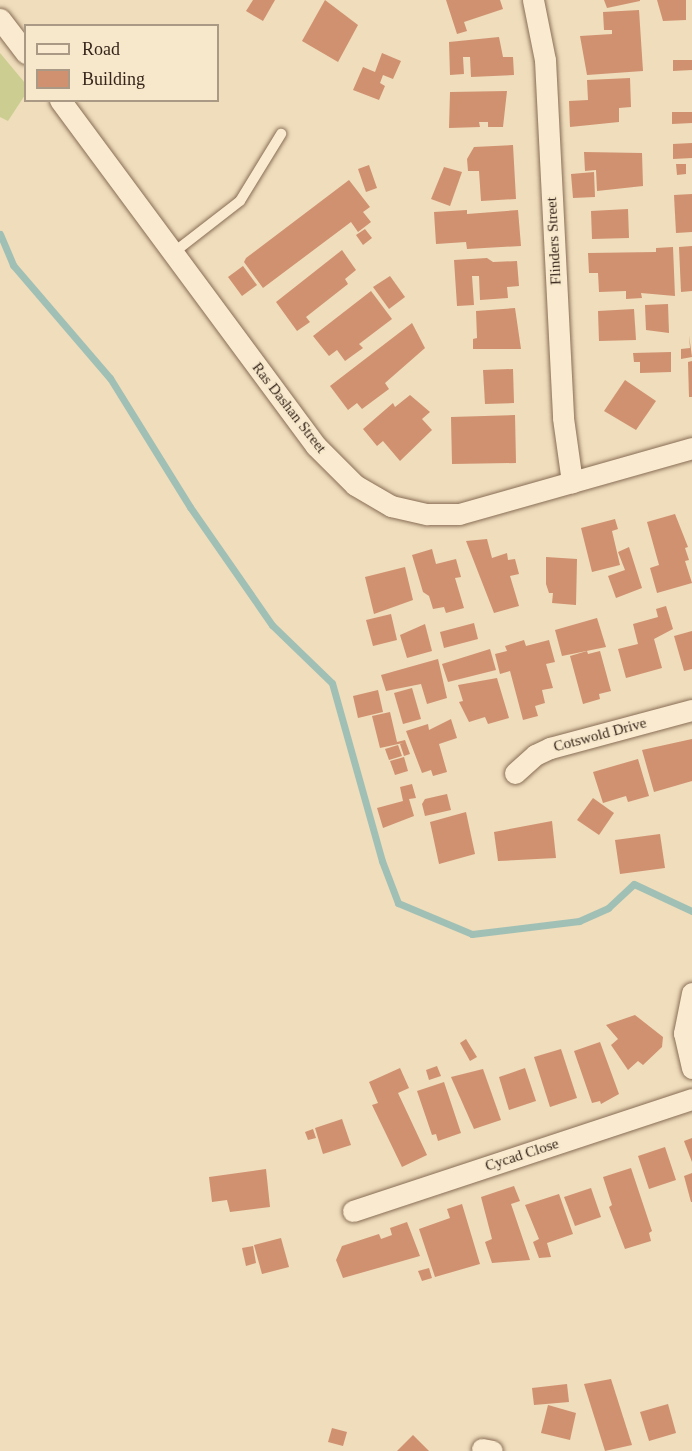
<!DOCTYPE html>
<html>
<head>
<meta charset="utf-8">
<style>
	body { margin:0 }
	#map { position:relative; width:692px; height:1451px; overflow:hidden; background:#efddbc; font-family:Georgia,serif }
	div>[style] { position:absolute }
	.green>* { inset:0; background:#cbce90 }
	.stream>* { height:7px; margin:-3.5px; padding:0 3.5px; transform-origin:3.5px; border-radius:3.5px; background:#a1c0b5 }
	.building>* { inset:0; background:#d09170 }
	.roads { filter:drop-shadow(0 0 2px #886d55) drop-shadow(0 0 2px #886d55) }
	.lane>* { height:10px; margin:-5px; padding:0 5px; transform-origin:5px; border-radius:5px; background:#faebd0 }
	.street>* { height:21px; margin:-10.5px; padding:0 10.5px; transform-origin:10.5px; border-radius:10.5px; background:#faebd0 }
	span { translate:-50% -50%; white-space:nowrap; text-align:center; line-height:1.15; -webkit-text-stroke:4.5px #f7e8cc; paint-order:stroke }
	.street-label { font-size:15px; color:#36261b }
	.legend { position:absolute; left:24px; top:24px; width:195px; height:78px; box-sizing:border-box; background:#f7e8cc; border:2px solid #aa9a85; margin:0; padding:8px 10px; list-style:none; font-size:18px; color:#36261b }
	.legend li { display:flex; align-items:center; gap:12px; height:30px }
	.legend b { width:30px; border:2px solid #aa9a85 }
</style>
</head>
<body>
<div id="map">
	<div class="green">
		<div style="clip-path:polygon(0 53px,25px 83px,25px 95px,8px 121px,0 117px)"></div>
	</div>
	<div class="stream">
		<div style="left:0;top:234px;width:34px;rotate:67deg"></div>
		<div style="left:13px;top:265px;width:149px;rotate:49.4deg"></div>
		<div style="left:110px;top:378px;width:152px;rotate:58.2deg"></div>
		<div style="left:190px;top:507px;width:144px;rotate:55.2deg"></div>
		<div style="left:272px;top:625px;width:83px;rotate:44deg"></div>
		<div style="left:332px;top:683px;width:185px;rotate:74.3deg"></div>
		<div style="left:382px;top:861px;width:45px;rotate:69.1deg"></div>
		<div style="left:398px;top:903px;width:80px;rotate:22.7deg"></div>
		<div style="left:472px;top:934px;width:108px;rotate:-6.9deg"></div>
		<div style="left:579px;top:921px;width:32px;rotate:-24deg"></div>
		<div style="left:608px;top:908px;width:35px;rotate:-43deg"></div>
		<div style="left:634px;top:884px;width:64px;rotate:25deg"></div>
	</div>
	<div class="building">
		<div style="clip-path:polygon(253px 0,275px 0,263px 21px,246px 11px)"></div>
		<div style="clip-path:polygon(325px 0,358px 25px,338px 62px,302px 41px)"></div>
		<div style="clip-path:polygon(446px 0,500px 0,503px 9px,464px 22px,467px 31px,457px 34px)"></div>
		<div style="clip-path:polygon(604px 0,640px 0,640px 1px,607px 8px)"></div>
		<div style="clip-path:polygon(657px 0,686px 0,686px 20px,663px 21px)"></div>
		<div style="clip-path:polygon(639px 10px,643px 71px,587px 75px,580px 36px,612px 34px,612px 30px,604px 30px,603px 12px)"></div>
		<div style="clip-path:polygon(499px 37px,503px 57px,513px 57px,514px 75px,471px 77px,470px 57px,463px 57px,464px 74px,450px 75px,449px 42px)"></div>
		<div style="clip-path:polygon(382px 53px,401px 61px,393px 79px,383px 75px,380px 83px,385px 86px,379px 100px,353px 90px,363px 67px,375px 72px)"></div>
		<div style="clip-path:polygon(673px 60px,692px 60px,692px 70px,673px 71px)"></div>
		<div style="clip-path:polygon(630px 78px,631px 107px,619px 108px,619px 122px,570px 127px,569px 101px,588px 100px,587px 80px)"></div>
		<div style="clip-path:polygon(507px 91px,503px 127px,488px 127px,488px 122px,479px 122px,480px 127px,449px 128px,450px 92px)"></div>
		<div style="clip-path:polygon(672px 112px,692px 112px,692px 123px,672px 124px)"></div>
		<div style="clip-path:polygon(692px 143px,692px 158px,673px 159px,673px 144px)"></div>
		<div style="clip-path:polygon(513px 145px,516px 199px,481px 201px,479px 171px,468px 171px,467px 159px,474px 147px)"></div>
		<div style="clip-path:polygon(584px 152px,642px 153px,643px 186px,597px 191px,596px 170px,585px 171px)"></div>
		<div style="clip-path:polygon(676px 164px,686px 164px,686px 174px,677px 175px)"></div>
		<div style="clip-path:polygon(369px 165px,377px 188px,366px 192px,358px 169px)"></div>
		<div style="clip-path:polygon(444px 167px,462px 172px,450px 206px,431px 199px)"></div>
		<div style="clip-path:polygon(594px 172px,595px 197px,573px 198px,571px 174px)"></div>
		<div style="clip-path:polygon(349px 180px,370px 207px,363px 212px,371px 222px,358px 232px,351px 222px,263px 288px,244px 262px,246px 258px)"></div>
		<div style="clip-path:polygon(692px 194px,692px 232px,676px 233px,674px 195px)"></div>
		<div style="clip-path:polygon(628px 209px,629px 238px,592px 239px,591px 211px)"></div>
		<div style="clip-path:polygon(467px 210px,467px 214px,518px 210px,521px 246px,467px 249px,466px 242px,436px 244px,434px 212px)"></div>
		<div style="clip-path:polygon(365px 229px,372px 238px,363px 245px,356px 235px)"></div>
		<div style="clip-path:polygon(692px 246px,692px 291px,681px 292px,679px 247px)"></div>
		<div style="clip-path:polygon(673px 247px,675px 296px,641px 293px,642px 298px,626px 299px,626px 291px,599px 292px,598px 273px,589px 273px,588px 253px,656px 252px,656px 248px)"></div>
		<div style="clip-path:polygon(342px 250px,356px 270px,345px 279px,348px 284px,306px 317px,310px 322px,297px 331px,276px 302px)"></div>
		<div style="clip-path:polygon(487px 258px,493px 262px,517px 261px,519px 286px,507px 287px,508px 298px,480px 300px,479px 276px,472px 276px,474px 305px,457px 306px,454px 260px)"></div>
		<div style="clip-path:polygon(243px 266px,257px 285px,242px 296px,228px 277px)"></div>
		<div style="clip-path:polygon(390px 276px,405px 297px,389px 309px,373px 287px)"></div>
		<div style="clip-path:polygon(371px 291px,392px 319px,359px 344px,363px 348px,345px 361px,337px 350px,329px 356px,313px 336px)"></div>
		<div style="clip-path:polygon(668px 304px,669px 333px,646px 330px,645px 305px)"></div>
		<div style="clip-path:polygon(515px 308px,521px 349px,473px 349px,473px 339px,477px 338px,476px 311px)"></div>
		<div style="clip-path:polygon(634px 309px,636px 340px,599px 341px,598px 311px)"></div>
		<div style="clip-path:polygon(412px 323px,425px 348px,385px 383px,389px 389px,362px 409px,357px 403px,348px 410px,330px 386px)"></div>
		<div style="clip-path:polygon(689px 335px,692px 357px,681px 359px,681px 349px,690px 348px)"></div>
		<div style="clip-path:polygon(671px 352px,671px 372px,640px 373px,640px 362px,634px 362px,633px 353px)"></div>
		<div style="clip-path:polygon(692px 361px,692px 397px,689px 397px,688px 362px)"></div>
		<div style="clip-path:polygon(513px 369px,514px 403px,485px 404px,483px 370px)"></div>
		<div style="clip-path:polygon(625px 380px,656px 401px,636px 430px,604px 411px)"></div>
		<div style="clip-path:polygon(410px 395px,430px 412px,422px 419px,432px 430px,400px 461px,383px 441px,377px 446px,363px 429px,393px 403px,395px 407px)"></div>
		<div style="clip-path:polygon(515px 415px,516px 463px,452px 464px,451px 417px)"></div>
		<div style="clip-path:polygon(675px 514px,688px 547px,685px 548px,689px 560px,685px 561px,692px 583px,657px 593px,650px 568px,659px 565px,647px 522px)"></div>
		<div style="clip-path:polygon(615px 519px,618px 529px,612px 531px,620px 565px,592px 572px,581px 528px)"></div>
		<div style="clip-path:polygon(487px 539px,492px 558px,507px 553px,508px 560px,515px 559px,519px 574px,510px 576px,519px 606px,494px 613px,466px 541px)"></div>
		<div style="clip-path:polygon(629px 547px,642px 588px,616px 598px,608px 576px,625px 570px,618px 552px)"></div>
		<div style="clip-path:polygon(432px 549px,436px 564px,456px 559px,461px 577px,455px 578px,464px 608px,446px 613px,444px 607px,433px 609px,429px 596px,423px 592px,412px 555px)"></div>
		<div style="clip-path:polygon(546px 557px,577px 559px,576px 605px,552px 603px,553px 593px,549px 593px,546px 584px)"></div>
		<div style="clip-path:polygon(405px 567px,413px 600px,374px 614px,365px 577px)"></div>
		<div style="clip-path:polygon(666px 606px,673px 629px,654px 639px,662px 668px,626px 678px,618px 649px,638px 644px,633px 624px,658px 617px,656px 609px)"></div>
		<div style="clip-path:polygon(391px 614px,397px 640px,373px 646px,366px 620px)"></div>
		<div style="clip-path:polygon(597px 618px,606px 647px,562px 656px,555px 630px)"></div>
		<div style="clip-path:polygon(474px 623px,478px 639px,444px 648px,440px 632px)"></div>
		<div style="clip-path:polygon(425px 624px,432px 651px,407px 658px,400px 635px)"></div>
		<div style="clip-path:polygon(692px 631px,692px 669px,684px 671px,674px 636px)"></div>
		<div style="clip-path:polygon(524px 640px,526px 646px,549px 640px,555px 662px,546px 664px,553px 688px,542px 690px,545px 703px,535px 706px,538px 716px,523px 720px,510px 671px,500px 674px,495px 654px,507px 651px,505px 646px)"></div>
		<div style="clip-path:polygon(490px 649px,496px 670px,448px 682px,442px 664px)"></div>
		<div style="clip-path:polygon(587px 651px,588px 654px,600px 651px,611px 691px,599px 694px,600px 699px,583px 704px,570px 656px)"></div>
		<div style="clip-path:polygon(438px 659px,447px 698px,427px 704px,421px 684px,386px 691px,381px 675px)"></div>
		<div style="clip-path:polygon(497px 678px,509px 718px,488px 724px,485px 717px,469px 722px,459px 702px,463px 701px,458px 685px)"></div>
		<div style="clip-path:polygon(412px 688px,421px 719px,403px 724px,394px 693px)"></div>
		<div style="clip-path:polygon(378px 690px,383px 712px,358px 718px,353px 696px)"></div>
		<div style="clip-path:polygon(390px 712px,397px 742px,405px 740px,410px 754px,404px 756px,400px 744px,403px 743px,380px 748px,372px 716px)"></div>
		<div style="clip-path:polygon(451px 719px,457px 738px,439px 744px,447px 772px,433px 776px,431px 770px,422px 773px,406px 731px,428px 724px,429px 730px)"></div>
		<div style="clip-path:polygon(692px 739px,692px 781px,654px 792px,642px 750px)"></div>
		<div style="clip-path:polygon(398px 745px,402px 756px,389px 760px,385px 749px)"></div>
		<div style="clip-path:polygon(404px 757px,408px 771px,395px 775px,390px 761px)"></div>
		<div style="clip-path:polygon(638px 759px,649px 796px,628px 802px,626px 796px,603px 803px,593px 772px)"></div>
		<div style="clip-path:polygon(412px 784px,416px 798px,409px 799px,414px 816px,383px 828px,377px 808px,403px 801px,400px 787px)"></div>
		<div style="clip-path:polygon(447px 794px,451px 810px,425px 816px,422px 804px,425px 799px)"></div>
		<div style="clip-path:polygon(593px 798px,614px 813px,599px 835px,577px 820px)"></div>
		<div style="clip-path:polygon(466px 812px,475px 854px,439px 864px,430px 822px)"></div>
		<div style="clip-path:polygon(552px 821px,556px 858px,498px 861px,494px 832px)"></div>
		<div style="clip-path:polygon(660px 834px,665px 868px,620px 874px,615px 840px)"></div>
		<div style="clip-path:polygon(635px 1015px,663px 1037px,662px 1047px,643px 1065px,638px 1061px,628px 1070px,611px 1045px,618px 1039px,606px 1025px)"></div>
		<div style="clip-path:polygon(466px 1039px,477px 1057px,470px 1061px,460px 1043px)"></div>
		<div style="clip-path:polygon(600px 1042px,619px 1094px,601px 1104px,600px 1101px,592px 1103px,574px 1051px)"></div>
		<div style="clip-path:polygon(561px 1049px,577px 1098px,550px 1107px,534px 1057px)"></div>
		<div style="clip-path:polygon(437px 1066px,441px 1076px,429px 1080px,426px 1070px)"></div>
		<div style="clip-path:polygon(400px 1068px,409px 1088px,398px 1093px,427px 1155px,402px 1167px,372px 1105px,378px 1103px,369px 1082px)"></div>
		<div style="clip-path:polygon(525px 1068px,536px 1101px,509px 1110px,499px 1077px)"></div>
		<div style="clip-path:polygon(483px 1069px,501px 1120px,474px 1129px,451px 1077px)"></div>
		<div style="clip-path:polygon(444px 1082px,461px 1133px,438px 1141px,436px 1134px,432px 1135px,417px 1091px)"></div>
		<div style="clip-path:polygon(342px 1119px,351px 1145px,323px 1154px,315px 1128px)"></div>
		<div style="clip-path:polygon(313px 1129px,316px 1138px,308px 1140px,305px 1132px)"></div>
		<div style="clip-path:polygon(692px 1138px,692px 1162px,684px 1141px)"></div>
		<div style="clip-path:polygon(665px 1147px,676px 1180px,649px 1189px,638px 1156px)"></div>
		<div style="clip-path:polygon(631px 1168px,652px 1231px,649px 1233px,651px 1241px,625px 1249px,609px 1207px,612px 1205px,603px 1177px)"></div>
		<div style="clip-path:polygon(266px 1169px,270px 1207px,230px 1212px,227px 1200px,212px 1202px,209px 1177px)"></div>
		<div style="clip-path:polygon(692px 1173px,692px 1202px,691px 1202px,684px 1176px)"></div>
		<div style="clip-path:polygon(514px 1186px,520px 1201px,511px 1204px,530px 1260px,492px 1263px,485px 1242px,492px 1239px,481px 1197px)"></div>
		<div style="clip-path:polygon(591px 1188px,601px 1217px,575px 1226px,564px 1197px)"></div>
		<div style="clip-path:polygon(559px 1194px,573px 1234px,547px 1243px,551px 1257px,539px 1258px,533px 1242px,539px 1239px,525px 1205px)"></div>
		<div style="clip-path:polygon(462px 1204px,480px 1264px,435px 1277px,419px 1229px,450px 1218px,447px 1209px)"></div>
		<div style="clip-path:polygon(407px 1222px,420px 1256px,343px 1278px,336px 1260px,342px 1246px,379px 1234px,381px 1239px,392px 1235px,390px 1228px)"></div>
		<div style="clip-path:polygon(281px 1238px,289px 1267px,262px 1274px,254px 1245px)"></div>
		<div style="clip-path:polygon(253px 1246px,256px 1263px,246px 1266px,242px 1248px)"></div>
		<div style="clip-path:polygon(429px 1268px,432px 1278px,422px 1281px,418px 1271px)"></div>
		<div style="clip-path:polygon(611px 1379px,632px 1445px,605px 1451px,584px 1384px)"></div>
		<div style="clip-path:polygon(567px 1384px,569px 1402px,534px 1405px,532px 1388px)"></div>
		<div style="clip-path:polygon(668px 1404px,676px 1433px,649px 1441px,640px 1412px)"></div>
		<div style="clip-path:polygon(548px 1405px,576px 1413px,570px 1440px,541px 1433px)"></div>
		<div style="clip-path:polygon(332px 1428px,347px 1432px,343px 1446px,328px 1442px)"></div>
		<div style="clip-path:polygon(413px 1435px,429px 1451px,397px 1451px)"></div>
	</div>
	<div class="roads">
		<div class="lane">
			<div style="left:173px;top:253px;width:85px;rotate:-37.8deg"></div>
			<div style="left:240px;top:201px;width:79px;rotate:-58.5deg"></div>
		</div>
		<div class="street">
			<div style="left:533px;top:0;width:61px;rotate:78.7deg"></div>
			<div style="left:545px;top:60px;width:358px;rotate:87.1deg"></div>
			<div style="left:563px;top:418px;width:65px;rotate:82deg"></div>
			<div style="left:0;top:19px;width:43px;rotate:52.6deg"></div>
			<div style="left:60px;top:100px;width:430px;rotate:53.5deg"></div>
			<div style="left:316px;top:446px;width:55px;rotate:45deg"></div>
			<div style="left:355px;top:485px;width:42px;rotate:30.3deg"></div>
			<div style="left:391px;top:506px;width:37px;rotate:13deg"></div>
			<div style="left:427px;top:514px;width:32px"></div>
			<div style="left:459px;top:514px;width:242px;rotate:-15.8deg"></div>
			<div style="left:515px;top:773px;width:27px;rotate:-42deg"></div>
			<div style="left:535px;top:755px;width:17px;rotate:-25deg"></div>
			<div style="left:550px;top:748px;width:147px;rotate:-15deg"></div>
			<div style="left:692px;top:993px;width:41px;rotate:101.3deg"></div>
			<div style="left:684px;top:1033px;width:36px;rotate:77deg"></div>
			<div style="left:353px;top:1211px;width:357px;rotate:-18.3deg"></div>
			<div style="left:482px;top:1449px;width:10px;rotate:11deg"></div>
		</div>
	</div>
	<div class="street-label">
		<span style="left:554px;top:241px;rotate:-93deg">Flinders Street</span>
		<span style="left:289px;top:408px;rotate:52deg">Ras Dashan Street</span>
		<span style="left:600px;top:735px;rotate:-15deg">Cotswold Drive</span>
		<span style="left:522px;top:1155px;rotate:-18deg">Cycad Close</span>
	</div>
	<ul class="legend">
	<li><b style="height:8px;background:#faebd0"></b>Road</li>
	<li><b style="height:16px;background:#d09170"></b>Building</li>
	</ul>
</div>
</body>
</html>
